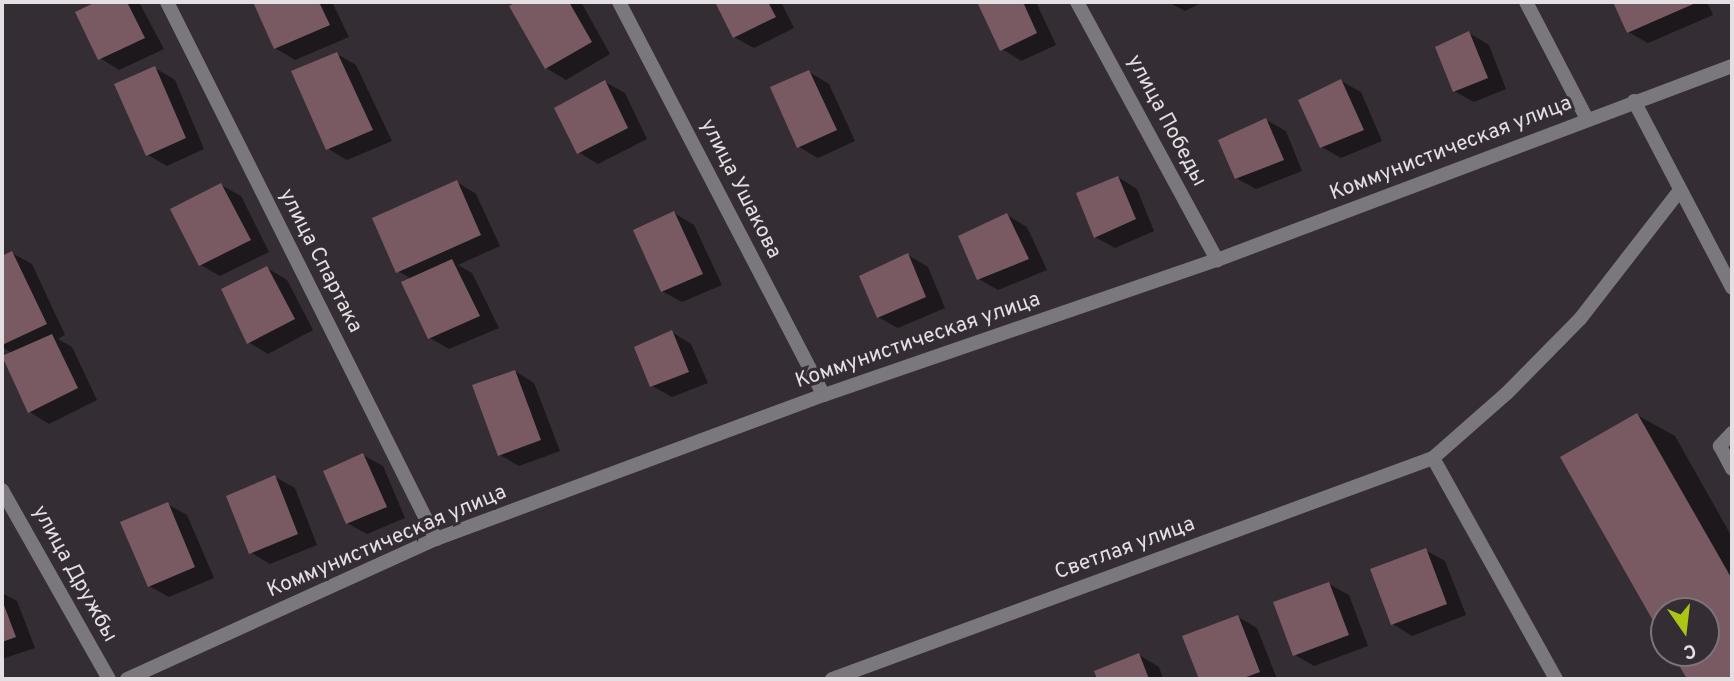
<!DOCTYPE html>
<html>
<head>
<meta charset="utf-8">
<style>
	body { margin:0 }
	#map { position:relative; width:1734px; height:681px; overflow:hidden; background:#352d34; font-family:Overpass,sans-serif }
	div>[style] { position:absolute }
	.shadow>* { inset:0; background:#0007 }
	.building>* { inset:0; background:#795a63 }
	.service>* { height:14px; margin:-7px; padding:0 7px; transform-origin:7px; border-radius:7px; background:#7a787d }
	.minor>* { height:14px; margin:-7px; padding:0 7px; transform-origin:7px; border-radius:7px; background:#7a787d }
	span { translate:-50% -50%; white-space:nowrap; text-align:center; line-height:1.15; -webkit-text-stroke:6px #352d34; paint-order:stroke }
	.street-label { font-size:21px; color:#e4dfe3 }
	.frame { position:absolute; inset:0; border:4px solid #e4dfe3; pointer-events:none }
	.north { position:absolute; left:1650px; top:597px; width:70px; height:70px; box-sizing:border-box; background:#352d34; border:2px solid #7b747a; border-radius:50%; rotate:166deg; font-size:19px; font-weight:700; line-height:28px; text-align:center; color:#e4dfe3 }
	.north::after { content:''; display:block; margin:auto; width:24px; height:32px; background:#abc615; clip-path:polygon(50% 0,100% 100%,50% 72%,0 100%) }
</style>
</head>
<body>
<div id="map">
	<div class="shadow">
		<div style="clip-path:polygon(100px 2px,140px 4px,164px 49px,119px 70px,100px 58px,78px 12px)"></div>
		<div style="clip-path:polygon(255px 2px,332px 2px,349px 37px,295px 60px,275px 48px)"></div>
		<div style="clip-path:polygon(520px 2px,581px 2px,610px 54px,566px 80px,546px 68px,511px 7px)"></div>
		<div style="clip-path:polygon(717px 2px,781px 2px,794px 28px,754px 48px,734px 37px)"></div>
		<div style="clip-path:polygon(979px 2px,1036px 2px,1056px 45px,1021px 61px,1002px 49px)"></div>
		<div style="clip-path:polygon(1168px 2px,1203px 2px,1185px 11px)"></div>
		<div style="clip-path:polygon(1615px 2px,1707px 2px,1713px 15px,1648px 43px,1628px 32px)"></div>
		<div style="clip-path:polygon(1469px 33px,1489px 45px,1506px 89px,1474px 102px,1454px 91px)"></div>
		<div style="clip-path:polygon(337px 54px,356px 65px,392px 141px,347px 160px,327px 148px)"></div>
		<div style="clip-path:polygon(155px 68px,175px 80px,204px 149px,167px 166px,148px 155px)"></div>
		<div style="clip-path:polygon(809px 72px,829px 84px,855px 141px,818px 158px,799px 147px)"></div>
		<div style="clip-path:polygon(1341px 81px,1361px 92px,1382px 141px,1341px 158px,1322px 147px)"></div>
		<div style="clip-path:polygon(605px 82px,625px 93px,647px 139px,598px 164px,578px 152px)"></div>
		<div style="clip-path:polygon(1266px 120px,1286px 131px,1302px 171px,1256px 189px,1236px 178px)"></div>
		<div style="clip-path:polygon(1118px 177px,1137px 189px,1154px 231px,1115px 248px,1095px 237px)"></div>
		<div style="clip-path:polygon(457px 182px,476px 194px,500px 246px,458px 265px,472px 273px,499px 328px,449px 349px,430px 338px,412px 279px,398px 271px)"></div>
		<div style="clip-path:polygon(221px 185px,241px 196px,269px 252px,220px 276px,201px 265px)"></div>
		<div style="clip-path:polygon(674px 213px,694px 225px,722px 285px,682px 302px,662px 291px)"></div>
		<div style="clip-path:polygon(1007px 215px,1027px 227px,1047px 270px,998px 290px,979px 279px)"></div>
		<div style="clip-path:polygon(12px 253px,32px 264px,65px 335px,58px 339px,72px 347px,97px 400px,49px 424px,30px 412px,3px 357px,12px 353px,2px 347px,2px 258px)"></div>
		<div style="clip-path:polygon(908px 255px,928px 267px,945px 308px,898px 328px,878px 317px)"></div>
		<div style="clip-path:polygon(267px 268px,287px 280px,313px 330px,268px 354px,248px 342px)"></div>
		<div style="clip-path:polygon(672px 332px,691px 344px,708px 383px,672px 397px,652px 386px)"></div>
		<div style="clip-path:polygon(515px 371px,534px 383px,560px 451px,519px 466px,500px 455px)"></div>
		<div style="clip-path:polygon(1637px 415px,1675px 436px,1732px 537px,1732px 679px,1689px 679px,1674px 653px,1706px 653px,1706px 611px,1664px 611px,1664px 636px)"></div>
		<div style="clip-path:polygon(363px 455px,383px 466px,405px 518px,367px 534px,347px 523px)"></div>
		<div style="clip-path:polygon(275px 477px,295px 488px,317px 545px,270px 564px,250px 552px)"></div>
		<div style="clip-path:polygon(167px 504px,187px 515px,214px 578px,169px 597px,149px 586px)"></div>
		<div style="clip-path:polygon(1425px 550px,1445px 561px,1466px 615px,1412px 636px,1393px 624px)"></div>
		<div style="clip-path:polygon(1329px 584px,1349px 595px,1368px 646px,1314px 666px,1295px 655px)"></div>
		<div style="clip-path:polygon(2px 593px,17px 601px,35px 648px,2px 659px)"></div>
		<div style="clip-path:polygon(1238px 617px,1257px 628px,1277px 679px,1200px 679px,1185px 637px)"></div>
		<div style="clip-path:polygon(1139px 655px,1159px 667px,1163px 679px,1099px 679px,1096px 672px)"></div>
	</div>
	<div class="building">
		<div style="clip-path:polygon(96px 2px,127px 2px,145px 38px,98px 60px,75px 12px)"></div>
		<div style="clip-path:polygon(253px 2px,319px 2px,330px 25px,274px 49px)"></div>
		<div style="clip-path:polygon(517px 2px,569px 2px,592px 42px,545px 69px,509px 6px)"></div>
		<div style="clip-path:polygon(715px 2px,768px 2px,776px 17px,733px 38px)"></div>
		<div style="clip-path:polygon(977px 2px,1023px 2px,1037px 33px,1000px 51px)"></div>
		<div style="clip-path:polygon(1613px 2px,1698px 2px,1627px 33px)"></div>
		<div style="clip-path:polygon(1469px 31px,1488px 78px,1453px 92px,1435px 47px)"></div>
		<div style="clip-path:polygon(337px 52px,373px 130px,326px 150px,291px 71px)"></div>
		<div style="clip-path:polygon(155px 66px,186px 138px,146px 156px,114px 84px)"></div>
		<div style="clip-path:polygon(809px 70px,837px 130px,797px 148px,770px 87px)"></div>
		<div style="clip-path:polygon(1341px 79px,1364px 130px,1320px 148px,1298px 100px)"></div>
		<div style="clip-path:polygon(605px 80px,628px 128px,577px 154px,554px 108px)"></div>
		<div style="clip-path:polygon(1266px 118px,1284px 160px,1235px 179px,1218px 140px)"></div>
		<div style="clip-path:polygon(1118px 176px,1136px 219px,1094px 238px,1076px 193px)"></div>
		<div style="clip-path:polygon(457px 180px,481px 235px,396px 273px,372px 218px)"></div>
		<div style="clip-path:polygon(221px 183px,251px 240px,199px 266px,170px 209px)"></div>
		<div style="clip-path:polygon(674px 211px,703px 274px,661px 292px,633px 230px)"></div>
		<div style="clip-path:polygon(1007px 213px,1029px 259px,977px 280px,958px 236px)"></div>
		<div style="clip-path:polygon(12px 251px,47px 324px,2px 345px,2px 256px)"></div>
		<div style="clip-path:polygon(908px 253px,926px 297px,877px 318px,859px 276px)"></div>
		<div style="clip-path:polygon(452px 259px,480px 316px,428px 339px,401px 282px)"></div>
		<div style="clip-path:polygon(267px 266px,295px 319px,247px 344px,221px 289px)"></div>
		<div style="clip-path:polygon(672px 330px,689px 372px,650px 387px,634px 347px)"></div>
		<div style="clip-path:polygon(52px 334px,78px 388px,28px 413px,2px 356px)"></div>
		<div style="clip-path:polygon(515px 370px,541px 440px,498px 456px,472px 385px)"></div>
		<div style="clip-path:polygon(1637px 413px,1732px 579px,1732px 679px,1687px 679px,1672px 653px,1706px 653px,1706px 611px,1664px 611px,1664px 640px,1560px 457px)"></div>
		<div style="clip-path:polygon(363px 453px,387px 507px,346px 524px,323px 471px)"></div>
		<div style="clip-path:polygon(275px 475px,298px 534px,249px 554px,226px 496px)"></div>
		<div style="clip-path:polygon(168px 502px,195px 567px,148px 587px,120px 522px)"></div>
		<div style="clip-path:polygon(1426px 548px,1447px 604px,1391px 625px,1370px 569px)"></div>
		<div style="clip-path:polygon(1329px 582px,1349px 635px,1293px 656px,1273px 602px)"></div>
		<div style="clip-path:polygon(2px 600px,16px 637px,2px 642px)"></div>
		<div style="clip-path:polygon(1238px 615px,1260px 672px,1241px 679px,1199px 679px,1182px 636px)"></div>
		<div style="clip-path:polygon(1139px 653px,1149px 679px,1097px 679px,1094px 671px)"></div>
	</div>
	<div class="service">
		<div style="left:1732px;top:433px;width:18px;rotate:133deg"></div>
		<div style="left:1720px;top:446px;width:26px;rotate:62deg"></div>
	</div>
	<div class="minor">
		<div style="left:167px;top:2px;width:601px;rotate:63.39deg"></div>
		<div style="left:619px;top:2px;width:443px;rotate:62.5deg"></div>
		<div style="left:1077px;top:2px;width:294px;rotate:61.5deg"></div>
		<div style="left:1526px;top:2px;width:132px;rotate:62.5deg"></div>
		<div style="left:1634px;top:101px;width:211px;rotate:62.3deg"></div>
		<div style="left:1433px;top:458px;width:253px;rotate:60.9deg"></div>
		<div style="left:2px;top:490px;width:217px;rotate:60.5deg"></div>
		<div style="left:127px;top:679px;width:339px;rotate:-24.4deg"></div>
		<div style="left:436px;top:539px;width:414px;rotate:-20.4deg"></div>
		<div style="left:824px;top:395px;width:416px;rotate:-19deg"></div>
		<div style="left:1217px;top:260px;width:550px;rotate:-20.64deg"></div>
		<div style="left:832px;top:679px;width:640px;rotate:-20.19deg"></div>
		<div style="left:1433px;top:458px;width:98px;rotate:-41.3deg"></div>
		<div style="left:1507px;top:393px;width:104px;rotate:-45.4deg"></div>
		<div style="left:1580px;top:319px;width:163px;rotate:-52.2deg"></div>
	</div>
	<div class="street-label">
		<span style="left:1166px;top:121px;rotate:62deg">улица Победы</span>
		<span style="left:1451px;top:149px;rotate:-21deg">Коммунистическая улица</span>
		<span style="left:740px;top:189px;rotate:63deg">улица Ушакова</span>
		<span style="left:320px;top:261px;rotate:63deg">улица Спартака</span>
		<span style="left:918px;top:341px;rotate:-19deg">Коммунистическая улица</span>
		<span style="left:387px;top:542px;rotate:-23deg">Коммунистическая улица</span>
		<span style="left:1125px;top:549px;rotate:-20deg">Светлая улица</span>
		<span style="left:74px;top:574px;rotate:61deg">улица Дружбы</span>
	</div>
	<div class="frame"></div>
	<div class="north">С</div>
</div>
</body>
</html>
